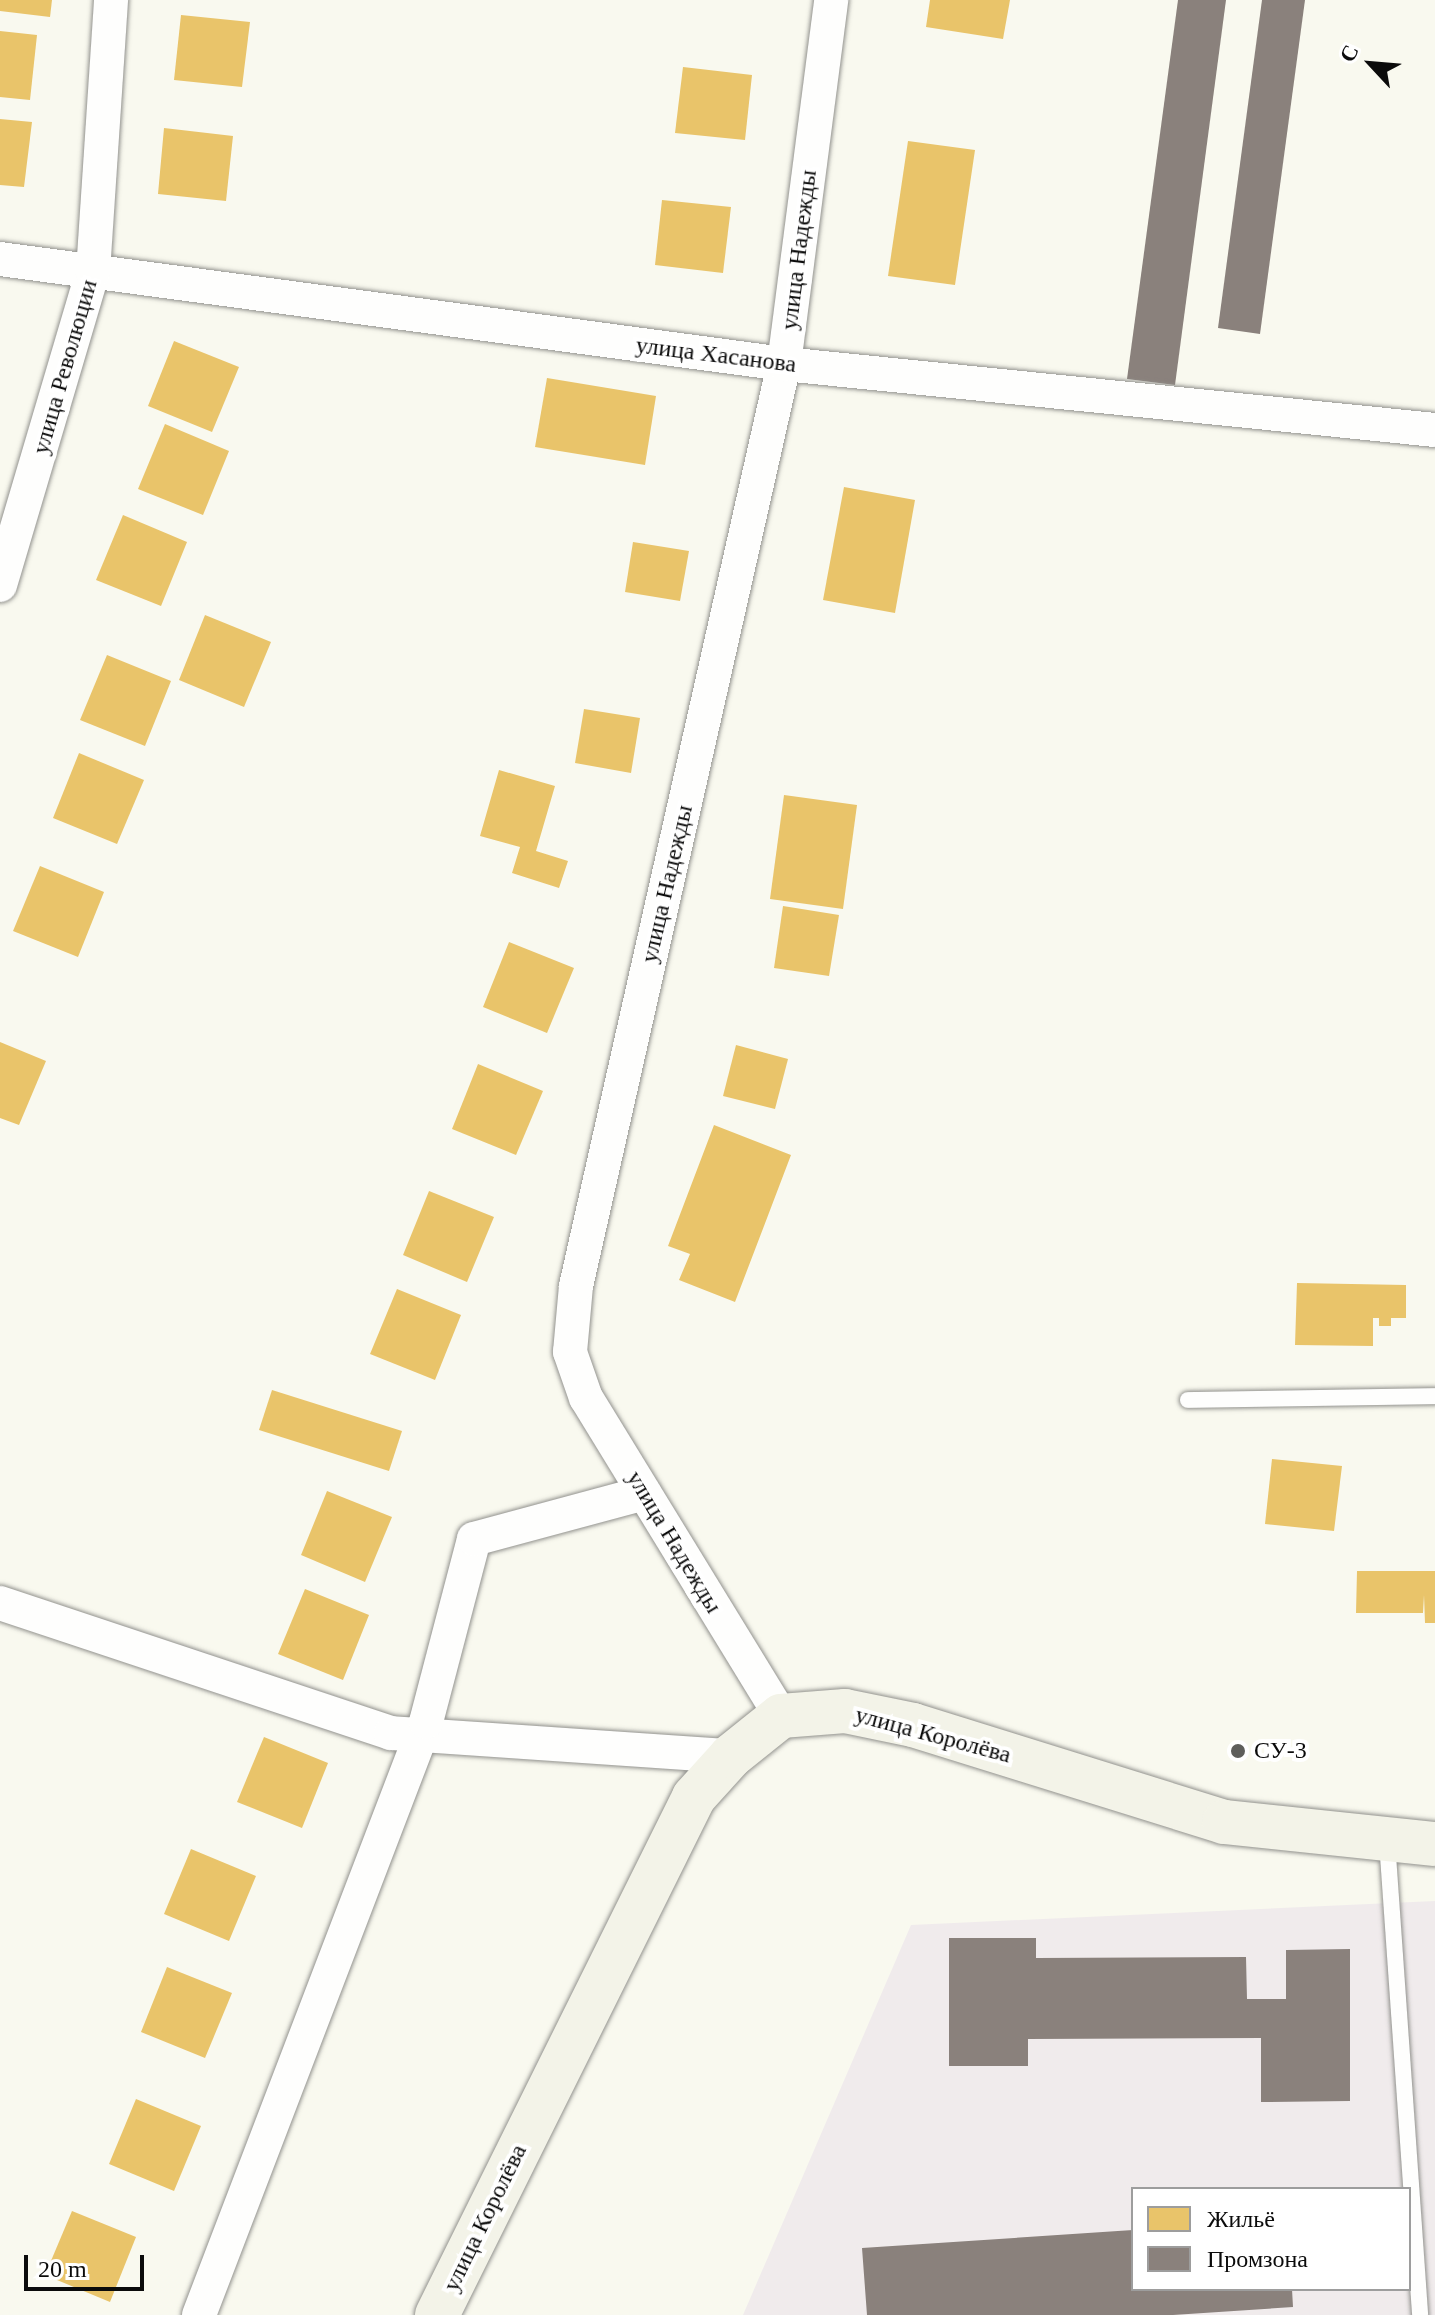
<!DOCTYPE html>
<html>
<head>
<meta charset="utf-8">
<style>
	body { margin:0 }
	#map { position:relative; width:1435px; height:2315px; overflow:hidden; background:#f9f9ef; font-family:"Times New Roman",serif }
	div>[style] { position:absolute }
	.industrial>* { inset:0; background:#f0ebec }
	.homes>* { inset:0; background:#e9c46a }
	.industry>* { inset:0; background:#8a817c }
	.roads { filter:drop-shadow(0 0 2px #92928e) drop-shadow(0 0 2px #92928e) }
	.lane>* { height:16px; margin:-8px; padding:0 8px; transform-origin:8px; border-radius:8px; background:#fefefd }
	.street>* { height:34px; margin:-17px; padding:0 17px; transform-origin:17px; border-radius:17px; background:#fefefd }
	.secondary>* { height:44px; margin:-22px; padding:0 22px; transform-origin:22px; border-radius:22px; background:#f3f3e8 }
	.dots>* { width:22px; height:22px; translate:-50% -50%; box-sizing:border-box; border:4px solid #fff; border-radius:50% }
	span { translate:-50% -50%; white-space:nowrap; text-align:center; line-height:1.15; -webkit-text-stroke:8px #fff; paint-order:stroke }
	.street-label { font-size:24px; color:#0b0b0b }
	.poi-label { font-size:24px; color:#0b0b0b }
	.left { translate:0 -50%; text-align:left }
	.legend { position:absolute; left:1131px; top:2187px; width:280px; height:104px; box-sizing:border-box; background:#fff; border:2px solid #9d9d9d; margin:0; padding:10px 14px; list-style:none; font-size:24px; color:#0b0b0b }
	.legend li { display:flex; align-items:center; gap:16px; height:40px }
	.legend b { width:40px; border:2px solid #9d9d9d }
	.north { position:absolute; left:1331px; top:24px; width:80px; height:80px; -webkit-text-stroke:6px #fff; paint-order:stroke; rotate:296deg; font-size:22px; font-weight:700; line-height:32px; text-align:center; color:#0b0b0b }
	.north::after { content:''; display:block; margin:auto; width:28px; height:36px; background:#0b0b0b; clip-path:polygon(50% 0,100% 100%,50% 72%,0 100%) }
	.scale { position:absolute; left:24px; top:2255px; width:120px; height:36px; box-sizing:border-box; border:4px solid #0b0b0b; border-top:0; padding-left:10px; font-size:24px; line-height:28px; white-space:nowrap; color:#0b0b0b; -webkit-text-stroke:6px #fff; paint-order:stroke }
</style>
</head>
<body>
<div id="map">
	<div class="industrial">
		<div style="clip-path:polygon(evenodd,1435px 1901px,1435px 2315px,743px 2315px,911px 1925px,1435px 1901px,1133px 2189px,1409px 2189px,1409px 2289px,1133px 2289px,1133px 2189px)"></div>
	</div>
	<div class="homes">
		<div style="clip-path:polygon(0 0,52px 0,50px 17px,0 11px)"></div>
		<div style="clip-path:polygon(930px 0,1010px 0,1003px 39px,926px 27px)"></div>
		<div style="clip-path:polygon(181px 15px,250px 22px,242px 87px,174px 80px)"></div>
		<div style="clip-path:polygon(0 31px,37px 35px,30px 100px,0 97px)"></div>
		<div style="clip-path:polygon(683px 67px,752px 75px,745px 140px,675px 133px)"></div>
		<div style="clip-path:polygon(0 119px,32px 122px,24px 187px,0 185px)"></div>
		<div style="clip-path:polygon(164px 128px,233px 136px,226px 201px,158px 194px)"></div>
		<div style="clip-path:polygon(908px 141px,975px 150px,955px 285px,888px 276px)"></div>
		<div style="clip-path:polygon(662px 200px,731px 207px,723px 273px,655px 265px)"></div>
		<div style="clip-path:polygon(174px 341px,239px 367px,212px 432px,148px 406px)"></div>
		<div style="clip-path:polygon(547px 378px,656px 396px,645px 465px,535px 447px)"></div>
		<div style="clip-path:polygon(165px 424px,229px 451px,203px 515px,138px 489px)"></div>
		<div style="clip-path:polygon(844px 487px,915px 500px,895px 613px,823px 600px)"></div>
		<div style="clip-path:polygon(123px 515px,187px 542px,161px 606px,96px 580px)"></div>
		<div style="clip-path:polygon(633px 542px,689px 551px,680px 601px,625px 592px)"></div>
		<div style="clip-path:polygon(205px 615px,271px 642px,244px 707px,179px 680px)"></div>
		<div style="clip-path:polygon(107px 655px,171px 681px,145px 746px,80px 720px)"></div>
		<div style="clip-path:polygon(584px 709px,640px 718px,631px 773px,575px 763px)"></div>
		<div style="clip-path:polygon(79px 753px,144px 780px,117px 844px,53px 818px)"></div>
		<div style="clip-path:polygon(499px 770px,555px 786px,536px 851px,568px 861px,559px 888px,512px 873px,520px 847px,480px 836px)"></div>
		<div style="clip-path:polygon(784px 795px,857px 805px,843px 909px,770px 899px)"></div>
		<div style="clip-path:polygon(40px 866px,104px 892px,78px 957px,13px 931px)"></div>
		<div style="clip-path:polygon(783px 906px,839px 915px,829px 976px,774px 968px)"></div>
		<div style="clip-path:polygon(509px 942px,574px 968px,547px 1033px,483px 1007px)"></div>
		<div style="clip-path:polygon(0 1042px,46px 1061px,19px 1125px,0 1118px)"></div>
		<div style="clip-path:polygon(736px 1045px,788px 1059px,775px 1109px,723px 1096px)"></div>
		<div style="clip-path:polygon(478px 1064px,543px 1091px,516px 1155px,452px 1129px)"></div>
		<div style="clip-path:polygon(714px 1125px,791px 1155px,735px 1302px,679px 1280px,690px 1254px,668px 1246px)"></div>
		<div style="clip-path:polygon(429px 1191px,494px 1217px,467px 1282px,403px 1255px)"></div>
		<div style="clip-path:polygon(1297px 1283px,1406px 1285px,1406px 1318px,1391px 1318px,1391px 1326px,1379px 1326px,1379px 1318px,1373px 1318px,1373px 1346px,1295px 1345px)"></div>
		<div style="clip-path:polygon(397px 1289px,461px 1315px,435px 1380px,370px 1354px)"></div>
		<div style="clip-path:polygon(272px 1390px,402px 1431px,389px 1471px,259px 1430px)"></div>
		<div style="clip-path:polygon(1272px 1459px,1342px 1466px,1334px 1531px,1265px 1524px)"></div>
		<div style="clip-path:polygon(327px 1491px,392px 1517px,365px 1582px,301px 1555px)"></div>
		<div style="clip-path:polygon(1357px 1571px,1435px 1571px,1435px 1623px,1425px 1623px,1424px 1595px,1423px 1613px,1356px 1613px)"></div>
		<div style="clip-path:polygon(305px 1589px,369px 1615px,343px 1680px,278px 1654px)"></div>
		<div style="clip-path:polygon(264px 1737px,328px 1763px,302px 1828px,237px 1802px)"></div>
		<div style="clip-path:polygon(191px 1849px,256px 1876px,229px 1941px,164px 1914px)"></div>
		<div style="clip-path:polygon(167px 1967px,232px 1993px,205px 2058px,141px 2032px)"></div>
		<div style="clip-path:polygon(136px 2099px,201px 2126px,174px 2191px,109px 2164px)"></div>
		<div style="clip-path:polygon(72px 2211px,136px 2237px,110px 2302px,45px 2275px)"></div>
	</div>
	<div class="industry">
		<div style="clip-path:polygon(1178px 0,1226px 0,1175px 385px,1127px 379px)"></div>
		<div style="clip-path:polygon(1262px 0,1305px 0,1260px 334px,1218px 328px)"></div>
		<div style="clip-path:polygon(949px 1938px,1036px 1938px,1036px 1958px,1246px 1957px,1247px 1999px,1286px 1999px,1286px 1950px,1350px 1949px,1350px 2101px,1261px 2102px,1261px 2038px,1028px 2039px,1028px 2066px,949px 2066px)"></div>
		<div style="clip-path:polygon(1133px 2230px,1133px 2289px,1292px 2289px,1293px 2307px,1173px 2315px,867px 2315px,862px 2248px)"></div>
	</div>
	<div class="roads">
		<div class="lane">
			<div style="left:1188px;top:1400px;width:247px;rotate:-0.9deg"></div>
			<div style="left:1387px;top:1841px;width:475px;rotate:86deg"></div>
		</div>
		<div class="street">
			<div style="left:0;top:259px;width:791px;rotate:7.63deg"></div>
			<div style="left:784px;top:364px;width:654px;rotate:5.79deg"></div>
			<div style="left:0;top:585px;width:327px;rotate:-73.5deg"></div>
			<div style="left:93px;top:272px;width:273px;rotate:-86.2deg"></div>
			<div style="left:0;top:1603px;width:412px;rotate:18.4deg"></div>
			<div style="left:391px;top:1733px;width:341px;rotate:3.9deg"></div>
			<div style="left:781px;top:1716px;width:373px;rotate:-121.5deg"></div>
			<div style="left:586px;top:1398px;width:49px;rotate:-109.2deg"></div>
			<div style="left:570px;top:1352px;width:66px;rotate:-84.8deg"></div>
			<div style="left:576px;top:1286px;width:945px;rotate:-77.29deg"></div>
			<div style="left:784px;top:364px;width:367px;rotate:-82.6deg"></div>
			<div style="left:199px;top:2315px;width:635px;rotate:-69.05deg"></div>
			<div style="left:426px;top:1722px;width:189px;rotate:-75.3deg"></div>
			<div style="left:474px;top:1539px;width:176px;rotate:-15.1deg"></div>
		</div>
		<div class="secondary">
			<div style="left:437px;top:2315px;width:578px;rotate:-63.61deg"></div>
			<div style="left:694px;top:1797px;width:55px;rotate:-47.9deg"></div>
			<div style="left:731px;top:1756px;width:64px;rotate:-38.7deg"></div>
			<div style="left:781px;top:1716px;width:64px;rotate:-4.5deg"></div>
			<div style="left:845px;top:1711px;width:69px;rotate:11.6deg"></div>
			<div style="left:913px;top:1725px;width:326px;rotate:17.3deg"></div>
			<div style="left:1224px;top:1822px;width:212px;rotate:6deg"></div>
		</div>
	</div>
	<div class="dots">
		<div style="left:1238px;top:1751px;background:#5e5e5b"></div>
	</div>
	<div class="street-label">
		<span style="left:799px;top:250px;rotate:-83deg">улица Надежды</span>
		<span style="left:716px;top:355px;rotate:7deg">улица Хасанова</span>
		<span style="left:65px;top:367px;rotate:-74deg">улица Революции</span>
		<span style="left:667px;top:884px;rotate:-77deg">улица Надежды</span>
		<span style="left:674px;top:1542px;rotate:59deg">улица Надежды</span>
		<span style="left:933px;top:1735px;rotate:15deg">улица Королёва</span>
		<span style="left:485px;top:2218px;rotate:-64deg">улица Королёва</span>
	</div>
	<div class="poi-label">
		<span class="left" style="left:1254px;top:1751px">СУ-3</span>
	</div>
	<ul class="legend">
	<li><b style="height:22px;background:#e9c46a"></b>Жильё</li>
	<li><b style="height:22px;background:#8a817c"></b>Промзона</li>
	</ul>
	<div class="north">С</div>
	<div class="scale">20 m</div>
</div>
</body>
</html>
